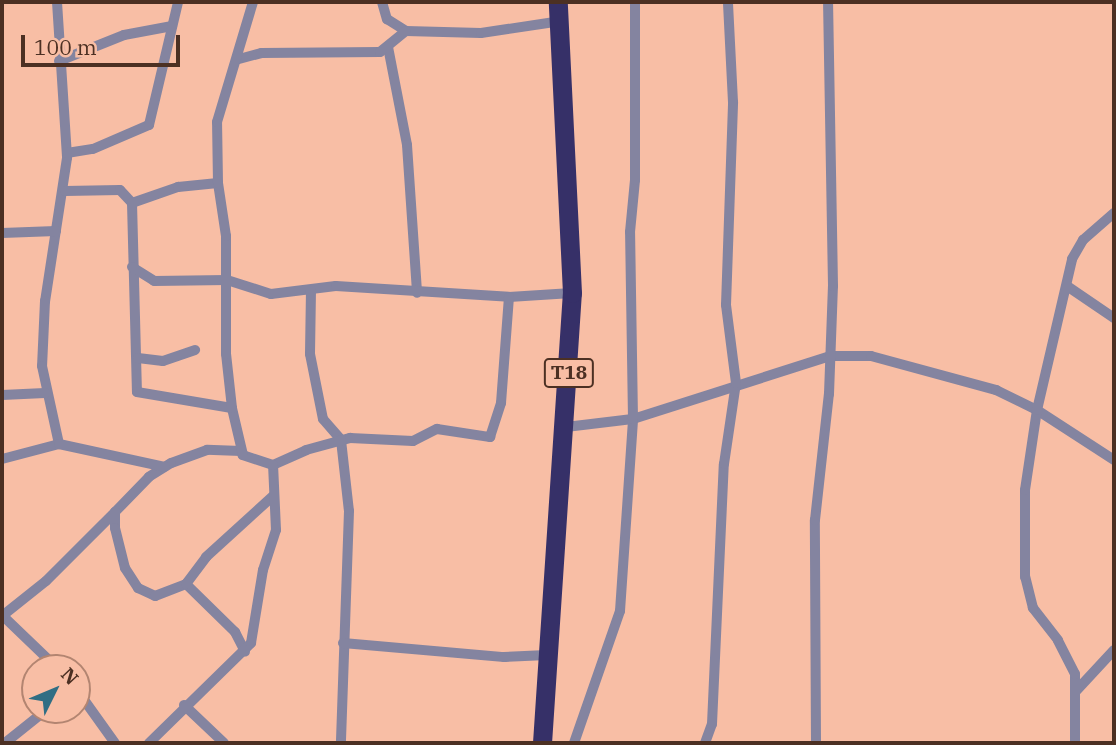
<!DOCTYPE html>
<html>
<head>
<meta charset="utf-8">
<style>
	body { margin:0 }
	#map { position:relative; width:1116px; height:745px; overflow:hidden; background:#f8bea5; font-family:"IBM Plex Serif",serif }
	div>[style] { position:absolute }
	.street>* { height:10px; margin:-5px; padding:0 5px; transform-origin:5px; border-radius:5px; background:#8484a0 }
	.highway>* { height:19px; margin:-9.5px; padding:0 9.5px; transform-origin:9.5px; border-radius:9.5px; background:#363068 }
	span { translate:-50% -50%; white-space:nowrap; text-align:center; line-height:1.15; -webkit-text-stroke:5px #f8bea5; paint-order:stroke }
	.shield-label span { padding:2px 5px; background:#f8bea5; border:2px solid; border-radius:5px; -webkit-text-stroke-width:0 }
	.shield-label { font-size:19px; color:#4c3023; font-weight:700 }
	.frame { position:absolute; inset:0; border:4px solid #4c3023; pointer-events:none }
	.north { position:absolute; left:21px; top:654px; width:70px; height:70px; box-sizing:border-box; background:#f8bea5; border:2px solid #b38571; border-radius:50%; rotate:47deg; font-size:19px; font-weight:700; line-height:28px; text-align:center; color:#4c3023 }
	.north::after { content:''; display:block; margin:auto; width:24px; height:32px; background:#306e84; clip-path:polygon(50% 0,100% 100%,50% 72%,0 100%) }
	.scale { position:absolute; left:21px; top:35px; width:159px; height:32px; box-sizing:border-box; border:4px solid #4c3023; border-top:0; padding-left:9px; font-size:21px; line-height:24px; white-space:nowrap; color:#4c3023; -webkit-text-stroke:5px #f8bea5; paint-order:stroke }
</style>
</head>
<body>
<div id="map">
	<div class="street">
		<div style="left:57px;top:2px;width:156px;rotate:86.3deg"></div>
		<div style="left:67px;top:158px;width:145px;rotate:98.7deg"></div>
		<div style="left:45px;top:301px;width:65px;rotate:92.6deg"></div>
		<div style="left:42px;top:366px;width:80px;rotate:77.7deg"></div>
		<div style="left:382px;top:2px;width:18px;rotate:74deg"></div>
		<div style="left:387px;top:19px;width:22px;rotate:32deg"></div>
		<div style="left:406px;top:31px;width:75px;rotate:1.5deg"></div>
		<div style="left:481px;top:33px;width:81px;rotate:-8.5deg"></div>
		<div style="left:388px;top:47px;width:100px;rotate:79deg"></div>
		<div style="left:407px;top:145px;width:148px;rotate:86.1deg"></div>
		<div style="left:239px;top:59px;width:23px;rotate:-15deg"></div>
		<div style="left:261px;top:53px;width:119px;rotate:-0.5deg"></div>
		<div style="left:380px;top:52px;width:33px;rotate:-39deg"></div>
		<div style="left:59px;top:61px;width:70px;rotate:-21.8deg"></div>
		<div style="left:124px;top:35px;width:49px;rotate:-10.6deg"></div>
		<div style="left:67px;top:153px;width:26px;rotate:-9deg"></div>
		<div style="left:93px;top:149px;width:61px;rotate:-23.2deg"></div>
		<div style="left:149px;top:125px;width:126px;rotate:-76.7deg"></div>
		<div style="left:65px;top:191px;width:55px;rotate:-1deg"></div>
		<div style="left:120px;top:190px;width:18px;rotate:47deg"></div>
		<div style="left:132px;top:203px;width:189px;rotate:88.5deg"></div>
		<div style="left:137px;top:392px;width:96px;rotate:9.6deg"></div>
		<div style="left:132px;top:203px;width:49px;rotate:-19.2deg"></div>
		<div style="left:178px;top:187px;width:40px;rotate:-5.7deg"></div>
		<div style="left:2px;top:233px;width:54px;rotate:-2.1deg"></div>
		<div style="left:132px;top:267px;width:26px;rotate:32deg"></div>
		<div style="left:154px;top:281px;width:73px;rotate:-0.8deg"></div>
		<div style="left:227px;top:280px;width:46px;rotate:17.7deg"></div>
		<div style="left:271px;top:294px;width:65px;rotate:-7deg"></div>
		<div style="left:336px;top:286px;width:173px;rotate:3.6deg"></div>
		<div style="left:509px;top:297px;width:63px;rotate:-3.6deg"></div>
		<div style="left:1067px;top:286px;width:57px;rotate:34.2deg"></div>
		<div style="left:311px;top:290px;width:64px;rotate:90.9deg"></div>
		<div style="left:310px;top:354px;width:66px;rotate:78.7deg"></div>
		<div style="left:323px;top:419px;width:28px;rotate:49deg"></div>
		<div style="left:341px;top:440px;width:71px;rotate:83.6deg"></div>
		<div style="left:349px;top:511px;width:232px;rotate:92deg"></div>
		<div style="left:138px;top:358px;width:25px;rotate:7deg"></div>
		<div style="left:163px;top:361px;width:34px;rotate:-19deg"></div>
		<div style="left:2px;top:395px;width:43px;rotate:-2.7deg"></div>
		<div style="left:566px;top:427px;width:67px;rotate:-6.8deg"></div>
		<div style="left:633px;top:419px;width:207px;rotate:-17.7deg"></div>
		<div style="left:830px;top:356px;width:41px"></div>
		<div style="left:871px;top:356px;width:130px;rotate:15.2deg"></div>
		<div style="left:996px;top:390px;width:46px;rotate:26deg"></div>
		<div style="left:1037px;top:410px;width:92px;rotate:33deg"></div>
		<div style="left:241px;top:451px;width:34px;rotate:-178deg"></div>
		<div style="left:207px;top:450px;width:38px;rotate:160deg"></div>
		<div style="left:171px;top:463px;width:26px;rotate:148deg"></div>
		<div style="left:149px;top:477px;width:49px;rotate:134.2deg"></div>
		<div style="left:115px;top:512px;width:16px;rotate:90deg"></div>
		<div style="left:115px;top:528px;width:41px;rotate:76deg"></div>
		<div style="left:125px;top:568px;width:24px;rotate:57deg"></div>
		<div style="left:138px;top:588px;width:19px;rotate:25deg"></div>
		<div style="left:155px;top:596px;width:33px;rotate:-21deg"></div>
		<div style="left:186px;top:584px;width:69px;rotate:44.4deg"></div>
		<div style="left:235px;top:632px;width:22px;rotate:63deg"></div>
		<div style="left:2px;top:459px;width:59px;rotate:-14.7deg"></div>
		<div style="left:59px;top:444px;width:108px;rotate:12.2deg"></div>
		<div style="left:273px;top:465px;width:36px;rotate:-24deg"></div>
		<div style="left:306px;top:450px;width:46px;rotate:-15.3deg"></div>
		<div style="left:350px;top:438px;width:63px;rotate:2.7deg"></div>
		<div style="left:413px;top:441px;width:27px;rotate:-27deg"></div>
		<div style="left:437px;top:429px;width:54px;rotate:8.6deg"></div>
		<div style="left:490px;top:437px;width:36px;rotate:-72deg"></div>
		<div style="left:501px;top:403px;width:106px;rotate:-85.7deg"></div>
		<div style="left:186px;top:584px;width:34px;rotate:-53deg"></div>
		<div style="left:206px;top:557px;width:91px;rotate:-42.3deg"></div>
		<div style="left:2px;top:615px;width:76px;rotate:43.9deg"></div>
		<div style="left:2px;top:616px;width:56px;rotate:-38.5deg"></div>
		<div style="left:46px;top:581px;width:98px;rotate:-45deg"></div>
		<div style="left:343px;top:643px;width:162px;rotate:5deg"></div>
		<div style="left:504px;top:657px;width:43px;rotate:-2.7deg"></div>
		<div style="left:77px;top:690px;width:65px;rotate:54.4deg"></div>
		<div style="left:1076px;top:691px;width:56px;rotate:-47.2deg"></div>
		<div style="left:184px;top:705px;width:55px;rotate:43.5deg"></div>
		<div style="left:5px;top:743px;width:53px;rotate:-38.8deg"></div>
		<div style="left:149px;top:743px;width:143px;rotate:-44.4deg"></div>
		<div style="left:251px;top:643px;width:74px;rotate:-80.7deg"></div>
		<div style="left:263px;top:570px;width:42px;rotate:-72deg"></div>
		<div style="left:276px;top:530px;width:65px;rotate:-92.6deg"></div>
		<div style="left:273px;top:465px;width:32px;rotate:-162deg"></div>
		<div style="left:243px;top:455px;width:48px;rotate:-103.2deg"></div>
		<div style="left:232px;top:408px;width:54px;rotate:-96.3deg"></div>
		<div style="left:226px;top:354px;width:118px;rotate:-90deg"></div>
		<div style="left:226px;top:236px;width:54px;rotate:-98.6deg"></div>
		<div style="left:218px;top:183px;width:61px;rotate:-90.9deg"></div>
		<div style="left:217px;top:122px;width:125px;rotate:-73.3deg"></div>
		<div style="left:574px;top:743px;width:140px;rotate:-70.8deg"></div>
		<div style="left:620px;top:611px;width:192px;rotate:-86.1deg"></div>
		<div style="left:633px;top:419px;width:187px;rotate:-90.9deg"></div>
		<div style="left:630px;top:232px;width:52px;rotate:-84.5deg"></div>
		<div style="left:635px;top:180px;width:178px;rotate:-90deg"></div>
		<div style="left:705px;top:743px;width:20px;rotate:-70deg"></div>
		<div style="left:712px;top:724px;width:260px;rotate:-87.4deg"></div>
		<div style="left:724px;top:464px;width:82px;rotate:-81.6deg"></div>
		<div style="left:736px;top:383px;width:79px;rotate:-97.3deg"></div>
		<div style="left:726px;top:305px;width:203px;rotate:-88deg"></div>
		<div style="left:733px;top:102px;width:100px;rotate:-92.9deg"></div>
		<div style="left:816px;top:743px;width:223px;rotate:-90.3deg"></div>
		<div style="left:815px;top:520px;width:127px;rotate:-83.7deg"></div>
		<div style="left:829px;top:394px;width:108px;rotate:-87.9deg"></div>
		<div style="left:833px;top:286px;width:284px;rotate:-91deg"></div>
		<div style="left:1075px;top:743px;width:69px;rotate:-90deg"></div>
		<div style="left:1075px;top:674px;width:38px;rotate:-117deg"></div>
		<div style="left:1058px;top:640px;width:41px;rotate:-128deg"></div>
		<div style="left:1033px;top:608px;width:32px;rotate:-104deg"></div>
		<div style="left:1025px;top:577px;width:87px;rotate:-90deg"></div>
		<div style="left:1025px;top:490px;width:81px;rotate:-81.5deg"></div>
		<div style="left:1037px;top:410px;width:155px;rotate:-76.9deg"></div>
		<div style="left:1072px;top:259px;width:22px;rotate:-60deg"></div>
		<div style="left:1083px;top:240px;width:41px;rotate:-41.1deg"></div>
	</div>
	<div class="highway">
		<div style="left:542px;top:743px;width:451px;rotate:-86.2deg"></div>
		<div style="left:572px;top:293px;width:291px;rotate:-92.8deg"></div>
	</div>
	<div class="shield-label">
		<span style="left:569px;top:373px">T18</span>
	</div>
	<div class="frame"></div>
	<div class="north">N</div>
	<div class="scale">100 m</div>
</div>
</body>
</html>
